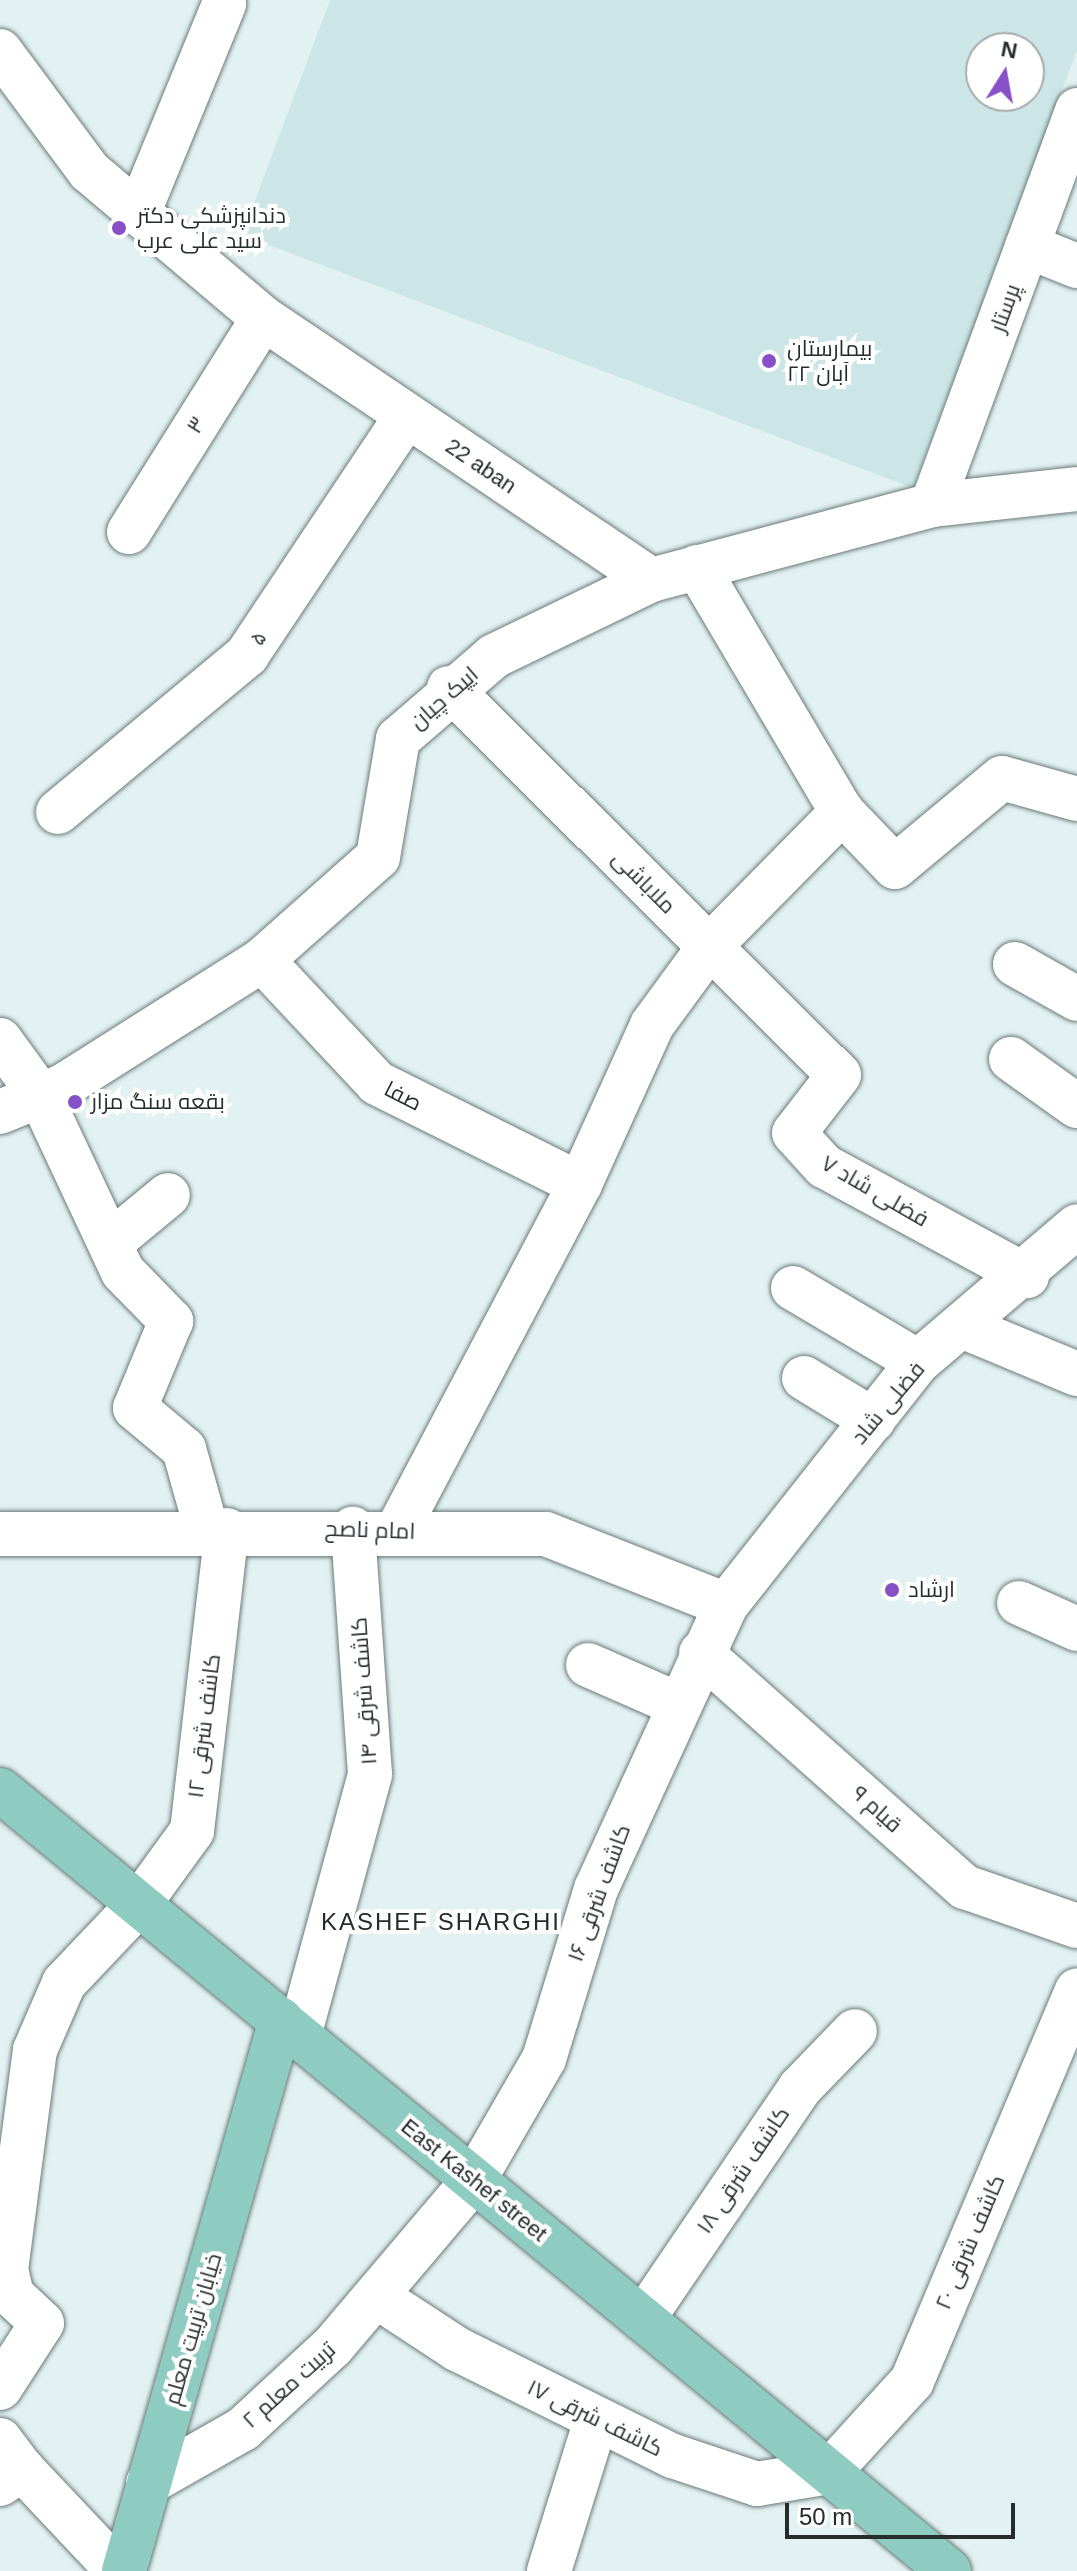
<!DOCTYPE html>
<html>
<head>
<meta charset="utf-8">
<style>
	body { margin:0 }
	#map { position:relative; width:1077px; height:2571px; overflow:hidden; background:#e2f2f3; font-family:Arial,Cairo,sans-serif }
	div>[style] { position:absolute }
	.built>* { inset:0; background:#cce6e7 }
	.roads { filter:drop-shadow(0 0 2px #6b797a) drop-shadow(0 0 2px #6b797a) }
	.minor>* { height:44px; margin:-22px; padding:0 22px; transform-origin:22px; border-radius:22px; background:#fff }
	.major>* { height:44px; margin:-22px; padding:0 22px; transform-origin:22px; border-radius:22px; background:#8ecbc1 }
	.dots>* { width:22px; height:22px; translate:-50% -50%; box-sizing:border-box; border:4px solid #fff; border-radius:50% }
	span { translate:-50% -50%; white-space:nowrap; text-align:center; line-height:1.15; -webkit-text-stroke:8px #fff; paint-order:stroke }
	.poi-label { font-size:22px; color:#262c2c }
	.left { translate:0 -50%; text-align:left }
	.street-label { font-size:22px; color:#262c2c }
	.neighbourhood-label { font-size:24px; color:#262c2c; letter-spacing:2px }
	.north { position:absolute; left:965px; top:32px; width:80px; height:80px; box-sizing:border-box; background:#fff; border:2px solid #a8abab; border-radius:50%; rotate:11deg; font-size:22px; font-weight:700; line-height:32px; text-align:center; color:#262c2c }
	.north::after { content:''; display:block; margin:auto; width:28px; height:36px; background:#8850c7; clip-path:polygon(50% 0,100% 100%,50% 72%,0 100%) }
	.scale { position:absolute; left:785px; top:2503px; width:230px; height:36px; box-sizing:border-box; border:4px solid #262c2c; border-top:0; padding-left:10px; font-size:24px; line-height:28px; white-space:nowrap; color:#262c2c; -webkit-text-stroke:6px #fff; paint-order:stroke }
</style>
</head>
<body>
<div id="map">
	<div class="built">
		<div style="clip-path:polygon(evenodd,330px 0,1077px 0,1077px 50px,913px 488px,242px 235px,330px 0,981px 48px,1029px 48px,1029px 96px,981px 96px,981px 48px)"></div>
	</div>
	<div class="roads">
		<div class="minor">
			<div style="left:0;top:51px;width:149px;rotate:53.4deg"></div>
			<div style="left:89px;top:171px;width:228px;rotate:40.2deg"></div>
			<div style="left:263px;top:318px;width:468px;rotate:34deg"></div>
			<div style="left:138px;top:214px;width:227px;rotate:-67.7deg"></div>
			<div style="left:1027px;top:246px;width:54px;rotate:21.8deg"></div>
			<div style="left:932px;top:505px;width:421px;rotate:-69.8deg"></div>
			<div style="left:129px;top:532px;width:252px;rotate:-57.9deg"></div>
			<div style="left:697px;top:567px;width:285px;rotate:59.4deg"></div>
			<div style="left:842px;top:812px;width:76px;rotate:46.1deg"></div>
			<div style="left:895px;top:867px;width:139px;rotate:-39.8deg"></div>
			<div style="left:1002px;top:778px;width:78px;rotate:15.6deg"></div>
			<div style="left:449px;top:688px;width:549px;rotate:44.78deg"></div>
			<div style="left:839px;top:1075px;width:73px;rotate:127.8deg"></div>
			<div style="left:794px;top:1133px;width:45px;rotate:47.7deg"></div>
			<div style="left:824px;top:1166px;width:231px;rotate:28.5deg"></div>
			<div style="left:58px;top:812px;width:246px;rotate:-39.7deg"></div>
			<div style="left:247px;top:655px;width:286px;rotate:-56.3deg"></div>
			<div style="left:262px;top:960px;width:168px;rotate:46.9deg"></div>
			<div style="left:377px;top:1083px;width:227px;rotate:26.5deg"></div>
			<div style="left:1015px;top:964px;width:71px;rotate:29.4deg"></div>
			<div style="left:0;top:1040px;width:68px;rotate:54deg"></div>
			<div style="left:40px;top:1095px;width:195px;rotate:64.9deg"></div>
			<div style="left:123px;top:1272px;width:69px;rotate:45.6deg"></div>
			<div style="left:171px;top:1321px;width:94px;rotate:112.5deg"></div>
			<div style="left:135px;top:1408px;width:64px;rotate:39.9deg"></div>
			<div style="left:184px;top:1449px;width:85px;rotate:74.3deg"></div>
			<div style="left:1011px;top:1059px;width:81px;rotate:35.5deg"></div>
			<div style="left:0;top:1112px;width:68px;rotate:-22.4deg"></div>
			<div style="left:63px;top:1086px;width:236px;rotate:-32.3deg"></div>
			<div style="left:262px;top:960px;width:155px;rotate:-41.6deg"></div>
			<div style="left:378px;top:857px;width:120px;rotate:-80.4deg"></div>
			<div style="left:398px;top:739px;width:127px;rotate:-40.8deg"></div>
			<div style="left:494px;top:656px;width:174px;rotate:-25.8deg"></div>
			<div style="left:651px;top:580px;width:291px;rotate:-14.9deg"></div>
			<div style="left:932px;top:505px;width:146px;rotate:-6.3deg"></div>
			<div style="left:110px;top:1243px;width:75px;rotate:-39.6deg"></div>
			<div style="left:793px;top:1288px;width:145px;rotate:30.6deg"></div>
			<div style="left:964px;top:1327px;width:122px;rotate:22.6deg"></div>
			<div style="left:804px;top:1378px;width:81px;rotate:31.3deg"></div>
			<div style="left:397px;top:1531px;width:392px;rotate:-62.2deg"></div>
			<div style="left:580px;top:1184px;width:175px;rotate:-65.6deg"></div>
			<div style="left:652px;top:1025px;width:97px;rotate:-53.8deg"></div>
			<div style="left:709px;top:947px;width:190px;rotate:-45.4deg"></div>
			<div style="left:0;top:1534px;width:546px"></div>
			<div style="left:546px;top:1534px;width:193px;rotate:21.5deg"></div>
			<div style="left:1019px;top:1603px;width:64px;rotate:24.1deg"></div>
			<div style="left:701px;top:1653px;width:353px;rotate:41.6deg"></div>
			<div style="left:965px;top:1887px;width:119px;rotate:19.2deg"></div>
			<div style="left:588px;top:1665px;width:95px;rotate:23.6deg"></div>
			<div style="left:299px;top:2036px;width:271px;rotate:-74.8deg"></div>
			<div style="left:370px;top:1774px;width:246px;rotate:-94deg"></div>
			<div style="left:379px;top:2298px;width:93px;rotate:33.2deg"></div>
			<div style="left:457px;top:2349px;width:241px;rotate:26.4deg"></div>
			<div style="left:673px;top:2456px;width:89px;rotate:18.4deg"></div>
			<div style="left:757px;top:2484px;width:73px;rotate:-9.5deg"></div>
			<div style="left:829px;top:2472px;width:123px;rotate:-47.6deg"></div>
			<div style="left:912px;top:2381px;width:424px;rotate:-67.1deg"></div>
			<div style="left:643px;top:2319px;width:279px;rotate:-55.8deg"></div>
			<div style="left:800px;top:2088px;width:79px;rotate:-46deg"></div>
			<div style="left:0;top:2388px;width:77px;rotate:-57.1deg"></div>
			<div style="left:42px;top:2323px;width:41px;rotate:-137deg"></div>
			<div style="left:12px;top:2295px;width:26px;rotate:-103deg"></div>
			<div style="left:6px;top:2270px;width:222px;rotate:-82.5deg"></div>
			<div style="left:35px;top:2050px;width:73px;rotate:-66.6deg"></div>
			<div style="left:64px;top:1983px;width:109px;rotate:-46.5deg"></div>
			<div style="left:139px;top:1904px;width:90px;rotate:-54deg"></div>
			<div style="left:192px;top:1831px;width:303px;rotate:-83.4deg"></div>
			<div style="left:0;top:2440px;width:36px;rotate:53deg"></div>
			<div style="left:148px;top:2483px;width:109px;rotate:-29.6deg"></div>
			<div style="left:243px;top:2429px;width:122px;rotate:-42.7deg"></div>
			<div style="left:333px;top:2346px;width:218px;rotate:-49.7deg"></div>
			<div style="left:474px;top:2180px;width:140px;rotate:-60deg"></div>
			<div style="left:544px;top:2059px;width:178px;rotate:-73deg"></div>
			<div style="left:596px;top:1889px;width:312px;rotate:-65.4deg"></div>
			<div style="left:726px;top:1605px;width:310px;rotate:-51.7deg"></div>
			<div style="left:918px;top:1362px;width:209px;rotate:-40.5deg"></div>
			<div style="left:0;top:2484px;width:27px;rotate:-34deg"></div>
			<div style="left:22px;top:2469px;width:140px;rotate:46.7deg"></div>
			<div style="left:549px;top:2571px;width:158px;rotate:-72.7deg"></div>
		</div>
		<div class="major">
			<div style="left:0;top:1790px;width:1229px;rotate:39.45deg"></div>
			<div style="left:124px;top:2571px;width:573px;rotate:-74.1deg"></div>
		</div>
	</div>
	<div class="dots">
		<div style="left:119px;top:228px;background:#8850c7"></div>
		<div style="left:769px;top:361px;background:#8850c7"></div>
		<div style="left:75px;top:1102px;background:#8850c7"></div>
		<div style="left:892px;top:1590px;background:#8850c7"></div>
	</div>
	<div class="poi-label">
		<span class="left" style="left:137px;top:228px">دندانپزشکی دکتر<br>سید علی عرب</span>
		<span class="left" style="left:787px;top:361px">بیمارستان<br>۲۲ آبان</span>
		<span class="left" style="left:91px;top:1102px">بقعه سنگ مزار</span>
		<span class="left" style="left:908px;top:1590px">ارشاد</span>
	</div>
	<div class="street-label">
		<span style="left:1005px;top:308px;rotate:-70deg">پرستار</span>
		<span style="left:196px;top:425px;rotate:-58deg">۳</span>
		<span style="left:481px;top:466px;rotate:34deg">22 aban</span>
		<span style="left:258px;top:638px;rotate:-56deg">۵</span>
		<span style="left:444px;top:698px;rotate:-41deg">ایپک چیان</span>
		<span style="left:644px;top:882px;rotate:45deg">ملاباشی</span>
		<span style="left:403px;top:1096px;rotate:27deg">صفا</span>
		<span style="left:875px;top:1191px;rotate:30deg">فضلی شاد ۷</span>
		<span style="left:888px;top:1403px;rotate:-50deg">فضلی شاد</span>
		<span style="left:370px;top:1530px;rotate:2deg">امام ناصح</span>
		<span style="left:364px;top:1691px;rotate:-94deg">کاشف شرقی ۱۴</span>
		<span style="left:204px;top:1726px;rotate:-83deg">کاشف شرقی ۱۲</span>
		<span style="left:877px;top:1809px;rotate:42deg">قیام ۹</span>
		<span style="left:599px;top:1893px;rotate:-70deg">کاشف شرقی ۱۶</span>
		<span style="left:743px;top:2170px;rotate:-56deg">کاشف شرقی ۱۸</span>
		<span style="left:474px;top:2180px;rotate:39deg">East Kashef street</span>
		<span style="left:970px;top:2242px;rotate:-67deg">کاشف شرقی ۲۰</span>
		<span style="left:193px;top:2329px;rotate:-74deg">خیابان تربیت معلم</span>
		<span style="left:289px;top:2385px;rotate:-42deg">تربیت معلم ۲</span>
		<span style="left:595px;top:2418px;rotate:26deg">کاشف شرقی ۱۷</span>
	</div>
	<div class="neighbourhood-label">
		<span style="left:441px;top:1922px">KASHEF SHARGHI</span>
	</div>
	<div class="north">N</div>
	<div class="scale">50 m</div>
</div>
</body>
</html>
